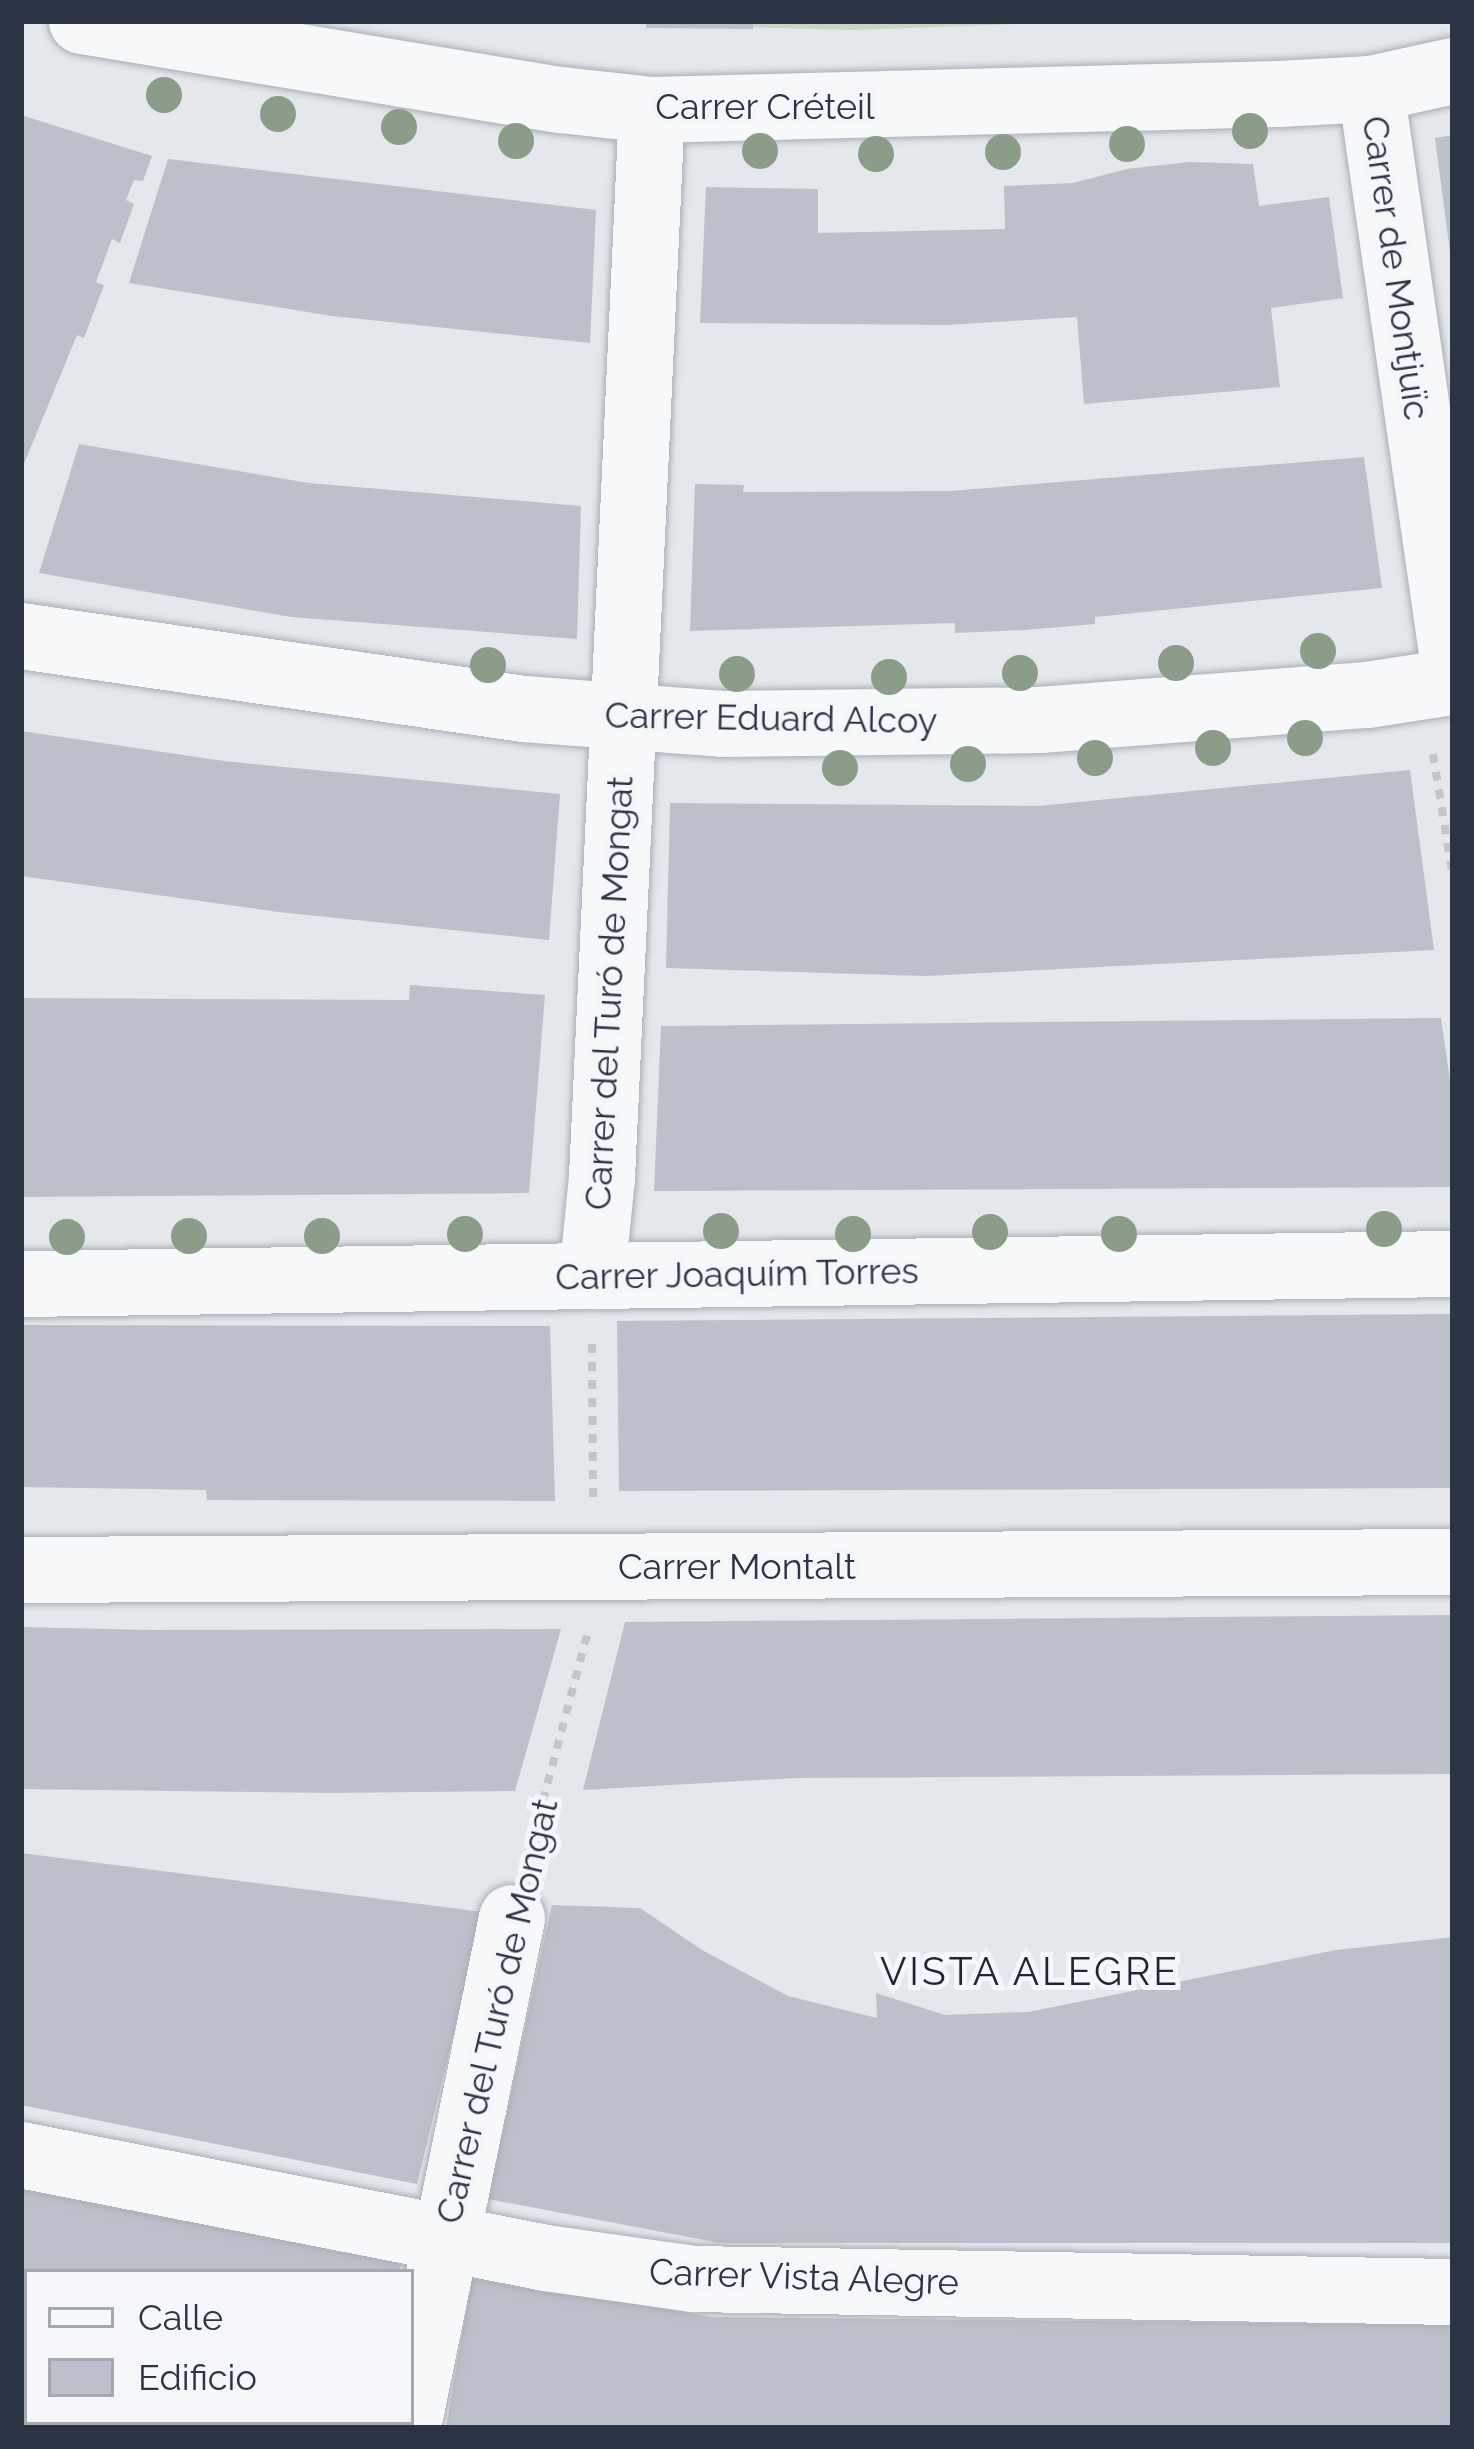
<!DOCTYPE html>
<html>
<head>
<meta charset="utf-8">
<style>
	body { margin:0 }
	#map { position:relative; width:1474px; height:2449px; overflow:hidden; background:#e4e7ec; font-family:Raleway,sans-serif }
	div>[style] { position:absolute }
	.green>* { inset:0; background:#c9d6c5 }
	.building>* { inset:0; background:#bbc0ca }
	.path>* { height:8px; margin-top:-4px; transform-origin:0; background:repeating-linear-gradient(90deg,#c2c5cb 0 9px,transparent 0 18px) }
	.roads { filter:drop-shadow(0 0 3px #a9aeb7) drop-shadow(0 0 3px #a9aeb7) }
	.minor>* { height:66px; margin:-33px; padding:0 33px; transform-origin:33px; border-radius:33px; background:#f7f8fa }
	.trees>* { width:36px; height:36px; margin:-18px; border-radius:50%; background:#899d89 }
	span { translate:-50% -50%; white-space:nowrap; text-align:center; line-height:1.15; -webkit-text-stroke:10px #f4f6f9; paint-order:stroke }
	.street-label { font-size:36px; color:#2b3445 }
	.neighbourhood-label { font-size:39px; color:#1d2536; letter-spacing:3px }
	.frame { position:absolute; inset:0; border:24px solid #2b3445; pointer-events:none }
	.legend { position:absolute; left:24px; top:2269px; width:390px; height:156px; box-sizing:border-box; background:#f4f6f9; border:3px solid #a4a8b1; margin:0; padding:15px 21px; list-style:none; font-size:36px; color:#2b3445 }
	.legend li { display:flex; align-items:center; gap:24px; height:60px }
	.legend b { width:60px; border:3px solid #a4a8b1 }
</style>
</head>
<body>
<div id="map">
	<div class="green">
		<div style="clip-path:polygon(523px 21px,1096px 21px,853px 30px)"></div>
	</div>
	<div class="building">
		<div style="clip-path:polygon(646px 21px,753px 21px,753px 29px,646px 28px)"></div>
		<div style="clip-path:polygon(21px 115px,152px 156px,143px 181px,134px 180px,126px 200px,134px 204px,120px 243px,112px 239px,96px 282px,104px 285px,84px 338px,77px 335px,21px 471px)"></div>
		<div style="clip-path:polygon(1453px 135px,1453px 252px,1450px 252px,1435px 138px)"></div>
		<div style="clip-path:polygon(168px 159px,596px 210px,590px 343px,332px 316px,129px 283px)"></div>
		<div style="clip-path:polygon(1189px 162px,1253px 164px,1259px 206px,1329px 197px,1343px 298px,1271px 308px,1280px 387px,1084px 404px,1077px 317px,946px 325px,700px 323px,706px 187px,818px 189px,818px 233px,1005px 229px,1004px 186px,1073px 183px,1127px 169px)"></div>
		<div style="clip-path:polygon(79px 444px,309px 483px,581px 506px,577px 639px,291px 617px,39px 573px)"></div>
		<div style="clip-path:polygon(1364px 457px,1382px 588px,1095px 617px,1095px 624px,1025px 630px,955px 633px,955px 623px,690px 631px,695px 484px,744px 485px,743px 492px,950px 491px)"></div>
		<div style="clip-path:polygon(21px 731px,224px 761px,560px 794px,549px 940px,279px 912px,21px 876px)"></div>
		<div style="clip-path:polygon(1410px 770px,1434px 950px,925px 976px,666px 968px,670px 803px,1037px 806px)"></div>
		<div style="clip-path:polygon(410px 985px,545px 995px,529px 1193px,21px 1197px,21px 998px,409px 1000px)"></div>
		<div style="clip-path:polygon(1441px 1018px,1453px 1101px,1453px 1187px,654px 1191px,661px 1026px)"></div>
		<div style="clip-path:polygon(1453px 1314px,1453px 1488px,619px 1491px,617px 1321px)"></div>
		<div style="clip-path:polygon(21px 1325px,550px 1326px,555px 1501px,207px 1500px,206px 1490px,21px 1487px)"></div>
		<div style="clip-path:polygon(1453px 1615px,1453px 1774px,796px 1778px,583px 1790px,625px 1622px)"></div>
		<div style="clip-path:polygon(21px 1627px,150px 1630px,561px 1629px,515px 1791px,332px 1793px,21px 1789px)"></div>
		<div style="clip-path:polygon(21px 1853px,483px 1912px,417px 2184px,21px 2105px)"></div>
		<div style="clip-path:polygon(552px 1905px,640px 1908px,702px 1950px,788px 1996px,877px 2018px,876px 1993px,945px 2015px,1028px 2012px,1336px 1950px,1453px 1937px,1453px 2243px,720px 2243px,488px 2199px)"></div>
		<div style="clip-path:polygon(21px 2188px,402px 2260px,399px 2272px,27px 2272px,27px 2422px,70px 2422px,69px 2428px,21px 2428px)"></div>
		<div style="clip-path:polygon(473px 2271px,710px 2317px,1453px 2325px,1453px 2428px,446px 2428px)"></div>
		<div style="clip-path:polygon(314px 2422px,312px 2428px,78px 2424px,78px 2422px)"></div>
	</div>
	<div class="path">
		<div style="left:1433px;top:754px;width:126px;rotate:80.8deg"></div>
		<div style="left:592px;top:1344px;width:153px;rotate:89.6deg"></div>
		<div style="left:529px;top:1853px;width:226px;rotate:-75.1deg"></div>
	</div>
	<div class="roads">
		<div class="minor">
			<div style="left:82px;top:21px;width:485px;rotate:9.4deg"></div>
			<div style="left:561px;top:100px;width:92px;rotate:6.3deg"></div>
			<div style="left:652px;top:110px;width:627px;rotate:-1.46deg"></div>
			<div style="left:1279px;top:94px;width:92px;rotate:-3.1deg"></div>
			<div style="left:1371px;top:89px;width:84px;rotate:-12.4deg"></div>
			<div style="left:1371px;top:89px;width:577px;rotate:81.83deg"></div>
			<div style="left:21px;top:636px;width:508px;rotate:8.26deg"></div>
			<div style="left:524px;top:709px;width:199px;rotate:4.3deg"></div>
			<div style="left:722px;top:724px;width:318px;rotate:-0.7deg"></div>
			<div style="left:1040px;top:720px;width:328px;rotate:-4.4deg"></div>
			<div style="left:1367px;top:695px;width:87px;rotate:-8.6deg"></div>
			<div style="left:592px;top:1276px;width:100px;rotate:-84.2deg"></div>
			<div style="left:602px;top:1177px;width:1068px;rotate:-87.32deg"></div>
			<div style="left:21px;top:1284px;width:1432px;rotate:-0.8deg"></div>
			<div style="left:21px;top:1570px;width:1432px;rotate:-0.32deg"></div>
			<div style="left:21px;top:2155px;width:535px;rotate:11.1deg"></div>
			<div style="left:546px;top:2258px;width:148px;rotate:8.1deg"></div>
			<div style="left:693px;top:2279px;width:760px;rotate:0.98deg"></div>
			<div style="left:411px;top:2412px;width:504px;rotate:-78.44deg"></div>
		</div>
	</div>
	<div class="trees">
		<div style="left:164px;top:95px"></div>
		<div style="left:278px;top:114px"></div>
		<div style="left:399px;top:127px"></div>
		<div style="left:1250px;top:131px"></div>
		<div style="left:516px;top:141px"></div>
		<div style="left:1127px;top:144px"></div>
		<div style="left:760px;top:151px"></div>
		<div style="left:1003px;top:152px"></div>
		<div style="left:876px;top:154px"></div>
		<div style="left:1318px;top:651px"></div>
		<div style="left:1176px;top:663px"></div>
		<div style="left:488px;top:665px"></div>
		<div style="left:1020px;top:673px"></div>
		<div style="left:737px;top:674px"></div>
		<div style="left:889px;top:677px"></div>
		<div style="left:1305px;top:738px"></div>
		<div style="left:1213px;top:748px"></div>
		<div style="left:1095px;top:758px"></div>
		<div style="left:968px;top:764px"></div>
		<div style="left:840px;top:768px"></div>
		<div style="left:1384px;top:1229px"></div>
		<div style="left:721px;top:1231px"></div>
		<div style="left:990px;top:1232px"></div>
		<div style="left:465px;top:1234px"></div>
		<div style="left:853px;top:1234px"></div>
		<div style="left:1119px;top:1234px"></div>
		<div style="left:189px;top:1236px"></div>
		<div style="left:322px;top:1236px"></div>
		<div style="left:67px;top:1237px"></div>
	</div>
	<div class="street-label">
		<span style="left:765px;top:107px">Carrer Créteil</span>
		<span style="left:1396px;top:268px;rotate:82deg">Carrer de Montjuïc</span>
		<span style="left:771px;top:718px;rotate:1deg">Carrer Eduard Alcoy</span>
		<span style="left:609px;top:993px;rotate:-87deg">Carrer del Turó de Mongat</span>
		<span style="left:737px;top:1274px;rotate:-1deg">Carrer Joaquím Torres</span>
		<span style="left:737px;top:1567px">Carrer Montalt</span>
		<span style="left:497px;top:2011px;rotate:-77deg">Carrer del Turó de Mongat</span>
		<span style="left:804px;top:2277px;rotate:2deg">Carrer Vista Alegre</span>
	</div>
	<div class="neighbourhood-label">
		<span style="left:1030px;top:1971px">VISTA ALEGRE</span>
	</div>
	<div class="frame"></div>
	<ul class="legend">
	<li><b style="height:15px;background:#f7f8fa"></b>Calle</li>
	<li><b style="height:33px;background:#bbc0ca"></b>Edificio</li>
	</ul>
</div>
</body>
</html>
